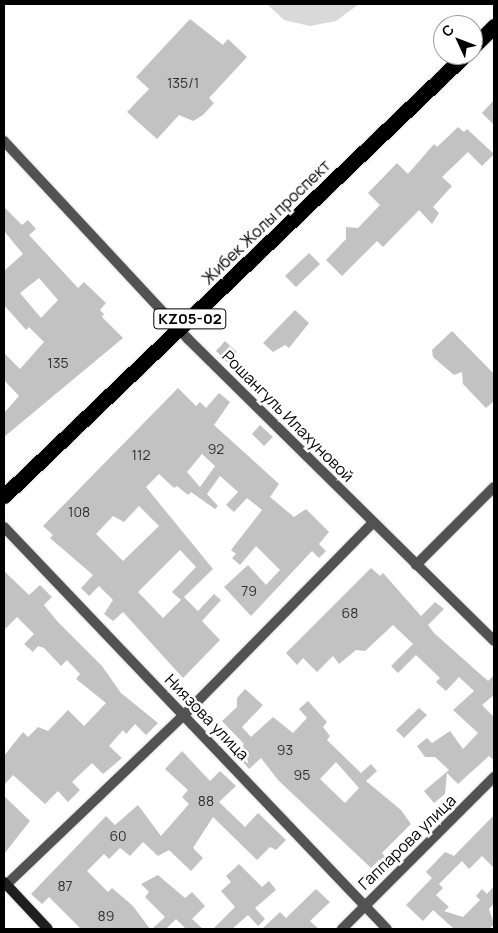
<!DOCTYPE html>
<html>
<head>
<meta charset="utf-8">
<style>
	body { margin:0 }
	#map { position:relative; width:498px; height:933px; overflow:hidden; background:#fff; font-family:Manrope,sans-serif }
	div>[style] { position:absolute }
	.green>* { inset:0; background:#d9d9d9 }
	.building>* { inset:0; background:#c2c2c2 }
	.roads { filter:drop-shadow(0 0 1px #dbdbdb) drop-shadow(0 0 1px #dbdbdb) }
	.street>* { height:10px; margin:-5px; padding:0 5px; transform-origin:5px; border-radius:5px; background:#525252 }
	.secondary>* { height:10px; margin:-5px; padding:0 5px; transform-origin:5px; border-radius:5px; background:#1f1f1f }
	.highway>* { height:15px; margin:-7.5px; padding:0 7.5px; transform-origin:7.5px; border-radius:7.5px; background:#000 }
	span { translate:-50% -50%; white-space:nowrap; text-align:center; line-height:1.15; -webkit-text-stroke:5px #fff; paint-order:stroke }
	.number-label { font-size:14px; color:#303030 }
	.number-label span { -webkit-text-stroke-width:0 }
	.shield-label span { padding:1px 4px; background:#fff; border:1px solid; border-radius:4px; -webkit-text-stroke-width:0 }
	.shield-label { font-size:15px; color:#000; font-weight:700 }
	.street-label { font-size:16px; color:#000 }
	.frame { position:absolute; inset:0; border:5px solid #000; pointer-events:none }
	.north { position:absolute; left:433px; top:15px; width:50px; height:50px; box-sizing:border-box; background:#fff; border:1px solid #999; border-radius:50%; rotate:313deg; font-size:14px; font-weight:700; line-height:20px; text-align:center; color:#000 }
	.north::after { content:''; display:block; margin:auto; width:18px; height:22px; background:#000; clip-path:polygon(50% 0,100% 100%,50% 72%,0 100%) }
</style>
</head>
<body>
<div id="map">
	<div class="green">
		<div style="clip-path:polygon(267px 4px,359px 4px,336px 21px,310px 26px,284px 20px)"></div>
	</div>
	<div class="building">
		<div style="clip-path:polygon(190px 19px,223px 45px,228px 39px,247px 57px,209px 98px,214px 103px,203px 115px,193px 121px,179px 115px,157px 139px,127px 112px,149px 89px,136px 77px)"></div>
		<div style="clip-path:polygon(494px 100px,494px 125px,482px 113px)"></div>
		<div style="clip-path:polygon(458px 127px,464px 132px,467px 129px,494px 154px,482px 166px,468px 152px,442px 177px,452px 186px,433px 207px,439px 213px,432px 224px,419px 210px,383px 247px,377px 241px,342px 276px,326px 260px,346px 239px,346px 227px,358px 228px,380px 205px,368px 193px,397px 163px,408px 174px,434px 144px,437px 147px)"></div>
		<div style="clip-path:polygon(evenodd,4px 207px,22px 225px,28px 220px,36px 229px,29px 235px,78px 288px,84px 282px,106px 303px,100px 310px,104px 314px,102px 317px,123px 338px,4px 437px,4px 413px,19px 396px,4px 380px,4px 353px,20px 369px,44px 342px,29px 327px,26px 330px,4px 305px,4px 271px,23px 254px,4px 231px,4px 207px,39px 278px,58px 300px,41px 318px,20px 293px,39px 278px)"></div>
		<div style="clip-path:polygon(309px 253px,320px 264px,296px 287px,285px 276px)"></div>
		<div style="clip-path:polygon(295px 310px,309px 323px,289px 348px,285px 345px,273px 352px,263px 343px)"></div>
		<div style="clip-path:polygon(452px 331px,494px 374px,494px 401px,486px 408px,463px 384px,462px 372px,454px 375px,433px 357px,432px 350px)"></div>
		<div style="clip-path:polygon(225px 341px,237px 352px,227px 362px,216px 351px)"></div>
		<div style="clip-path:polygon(evenodd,178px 388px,196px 406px,200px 402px,206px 408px,219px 393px,230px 402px,214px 425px,279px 484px,270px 497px,294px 517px,306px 509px,329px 532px,319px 544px,326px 551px,319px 558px,312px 551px,251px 616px,224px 587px,248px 565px,266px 585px,280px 570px,256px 546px,240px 565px,232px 558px,236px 554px,231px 550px,262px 510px,247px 498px,234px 512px,226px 505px,238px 492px,220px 476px,207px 494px,218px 506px,215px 509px,191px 492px,188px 495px,177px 486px,174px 488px,159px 474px,146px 487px,213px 569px,184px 597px,198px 611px,214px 594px,221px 600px,202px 621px,220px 640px,183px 678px,123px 612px,113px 621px,104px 614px,113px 600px,99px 586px,89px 596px,81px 588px,93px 575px,50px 538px,53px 535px,43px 526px,178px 388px,202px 454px,215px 466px,200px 487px,187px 472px,202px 454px,178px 388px,139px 506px,159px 526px,123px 561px,96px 534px,113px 516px,124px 522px,139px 506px,178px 388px,180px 550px,196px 567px,172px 592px,181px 600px,163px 618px,138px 592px,180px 550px)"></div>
		<div style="clip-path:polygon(260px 425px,273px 437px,264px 446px,252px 434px)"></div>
		<div style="clip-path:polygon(371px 568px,380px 576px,383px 573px,421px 616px,435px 602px,444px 609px,428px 625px,434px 633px,488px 681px,494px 675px,494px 695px,482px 705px,494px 717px,494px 760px,489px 756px,458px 784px,447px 773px,445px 794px,434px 803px,424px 791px,449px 770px,435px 757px,425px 757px,417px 746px,427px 738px,432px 743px,450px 731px,463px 749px,478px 733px,453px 710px,474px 691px,459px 677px,446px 691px,436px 682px,440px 678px,416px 655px,398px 673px,391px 666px,413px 644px,393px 625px,365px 651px,356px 650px,339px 664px,333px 656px,317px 672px,303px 658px,297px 665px,286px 653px)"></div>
		<div style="clip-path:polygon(4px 571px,29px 595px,40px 585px,52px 597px,44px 605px,57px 621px,102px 666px,121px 693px,158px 723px,146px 735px,135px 724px,126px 734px,123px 730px,109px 746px,122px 758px,103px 774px,92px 763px,72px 782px,80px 790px,68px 802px,58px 791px,45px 804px,13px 775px,4px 785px,4px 756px,23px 732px,28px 737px,38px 727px,48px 731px,68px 710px,84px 726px,106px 703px,76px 679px,80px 674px,67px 660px,61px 666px,44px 648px,38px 646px,33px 652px,24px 644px,34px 634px,17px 617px,4px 630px)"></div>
		<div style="clip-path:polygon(evenodd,245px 689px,263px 705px,242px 727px,251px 737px,273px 717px,293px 733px,307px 718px,299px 709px,308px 701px,327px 722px,323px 727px,330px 736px,327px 740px,361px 773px,371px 764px,377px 771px,366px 781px,401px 810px,411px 824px,382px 853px,394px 867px,379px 860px,371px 868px,278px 780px,261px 758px,249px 769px,243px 762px,236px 754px,244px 744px,222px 721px,237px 707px,237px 698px,245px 689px,336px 762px,359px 788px,345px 803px,320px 779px,336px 762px)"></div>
		<div style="clip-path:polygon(419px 708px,427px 715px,404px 738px,396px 730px)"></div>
		<div style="clip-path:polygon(182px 751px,210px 781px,220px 771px,236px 786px,219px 802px,245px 827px,258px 813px,286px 840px,276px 850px,270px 847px,257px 860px,213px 817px,193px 848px,203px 858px,191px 871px,169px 850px,158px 856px,143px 842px,130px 856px,120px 848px,109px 859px,104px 854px,87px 871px,108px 892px,112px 888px,133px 906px,150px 929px,81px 929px,49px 897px,42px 904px,31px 894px,106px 816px,115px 825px,138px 805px,161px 836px,189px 804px,182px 797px,188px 790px,165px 769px)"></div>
		<div style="clip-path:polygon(4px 796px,30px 821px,4px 854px)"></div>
		<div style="clip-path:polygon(494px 815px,494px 868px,482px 856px,469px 869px,462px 861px,439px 884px,443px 888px,436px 895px,449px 907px,444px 911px,463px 917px,480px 900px,476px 896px,482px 889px,487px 894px,494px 886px,494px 903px,489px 909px,494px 924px,489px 929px,454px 929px,433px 910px,423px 921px,406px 905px,432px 878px,426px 872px,445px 852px,454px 856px)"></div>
		<div style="clip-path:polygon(239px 864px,262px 887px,269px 881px,276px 890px,255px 908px,265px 919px,258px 926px,248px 915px,232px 929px,213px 929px,235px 907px,221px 891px,231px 882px,226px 876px)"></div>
		<div style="clip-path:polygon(158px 875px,185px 898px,192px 892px,205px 906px,192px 919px,203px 929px,186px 929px,176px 919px,166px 929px,152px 929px,165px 917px,145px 897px,149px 892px,141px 884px)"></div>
		<div style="clip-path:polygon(316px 889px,330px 902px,310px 921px,319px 929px,262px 929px,280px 912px,286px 918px)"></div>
	</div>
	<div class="roads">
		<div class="street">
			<div style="left:4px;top:141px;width:270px;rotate:47.1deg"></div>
			<div style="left:188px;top:339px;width:430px;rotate:44.6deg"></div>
			<div style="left:4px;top:527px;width:555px;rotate:46.39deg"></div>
			<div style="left:416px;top:565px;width:110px;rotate:-45deg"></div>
			<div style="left:6px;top:885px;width:248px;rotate:-43.7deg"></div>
			<div style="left:185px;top:714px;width:268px;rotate:-45.5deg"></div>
			<div style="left:342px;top:929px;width:215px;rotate:-45deg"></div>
		</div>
		<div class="secondary">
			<div style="left:4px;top:882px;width:64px;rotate:46.9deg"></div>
		</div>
		<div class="highway">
			<div style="left:473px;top:47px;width:30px;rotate:-45deg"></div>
			<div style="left:4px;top:496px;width:638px;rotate:-43.73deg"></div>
		</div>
	</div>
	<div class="number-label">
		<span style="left:183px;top:83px">135/1</span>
		<span style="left:58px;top:363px">135</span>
		<span style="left:216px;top:449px">92</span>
		<span style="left:141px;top:455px">112</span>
		<span style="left:79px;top:512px">108</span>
		<span style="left:249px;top:591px">79</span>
		<span style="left:350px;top:613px">68</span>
		<span style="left:285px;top:750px">93</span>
		<span style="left:302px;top:775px">95</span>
		<span style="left:206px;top:801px">88</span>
		<span style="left:118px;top:836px">60</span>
		<span style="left:65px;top:886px">87</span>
		<span style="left:106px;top:916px">89</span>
	</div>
	<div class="shield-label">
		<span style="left:190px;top:319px">KZ05-02</span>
	</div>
	<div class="street-label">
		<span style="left:266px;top:222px;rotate:-44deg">Жибек Жолы проспект</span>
		<span style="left:288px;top:416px;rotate:45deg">Рошангуль Илахуновой</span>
		<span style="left:207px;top:717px;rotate:46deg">Ниязова улица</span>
		<span style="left:407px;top:842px;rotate:-44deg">Гаппарова улица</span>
	</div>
	<div class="frame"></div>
	<div class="north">С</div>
</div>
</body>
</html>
